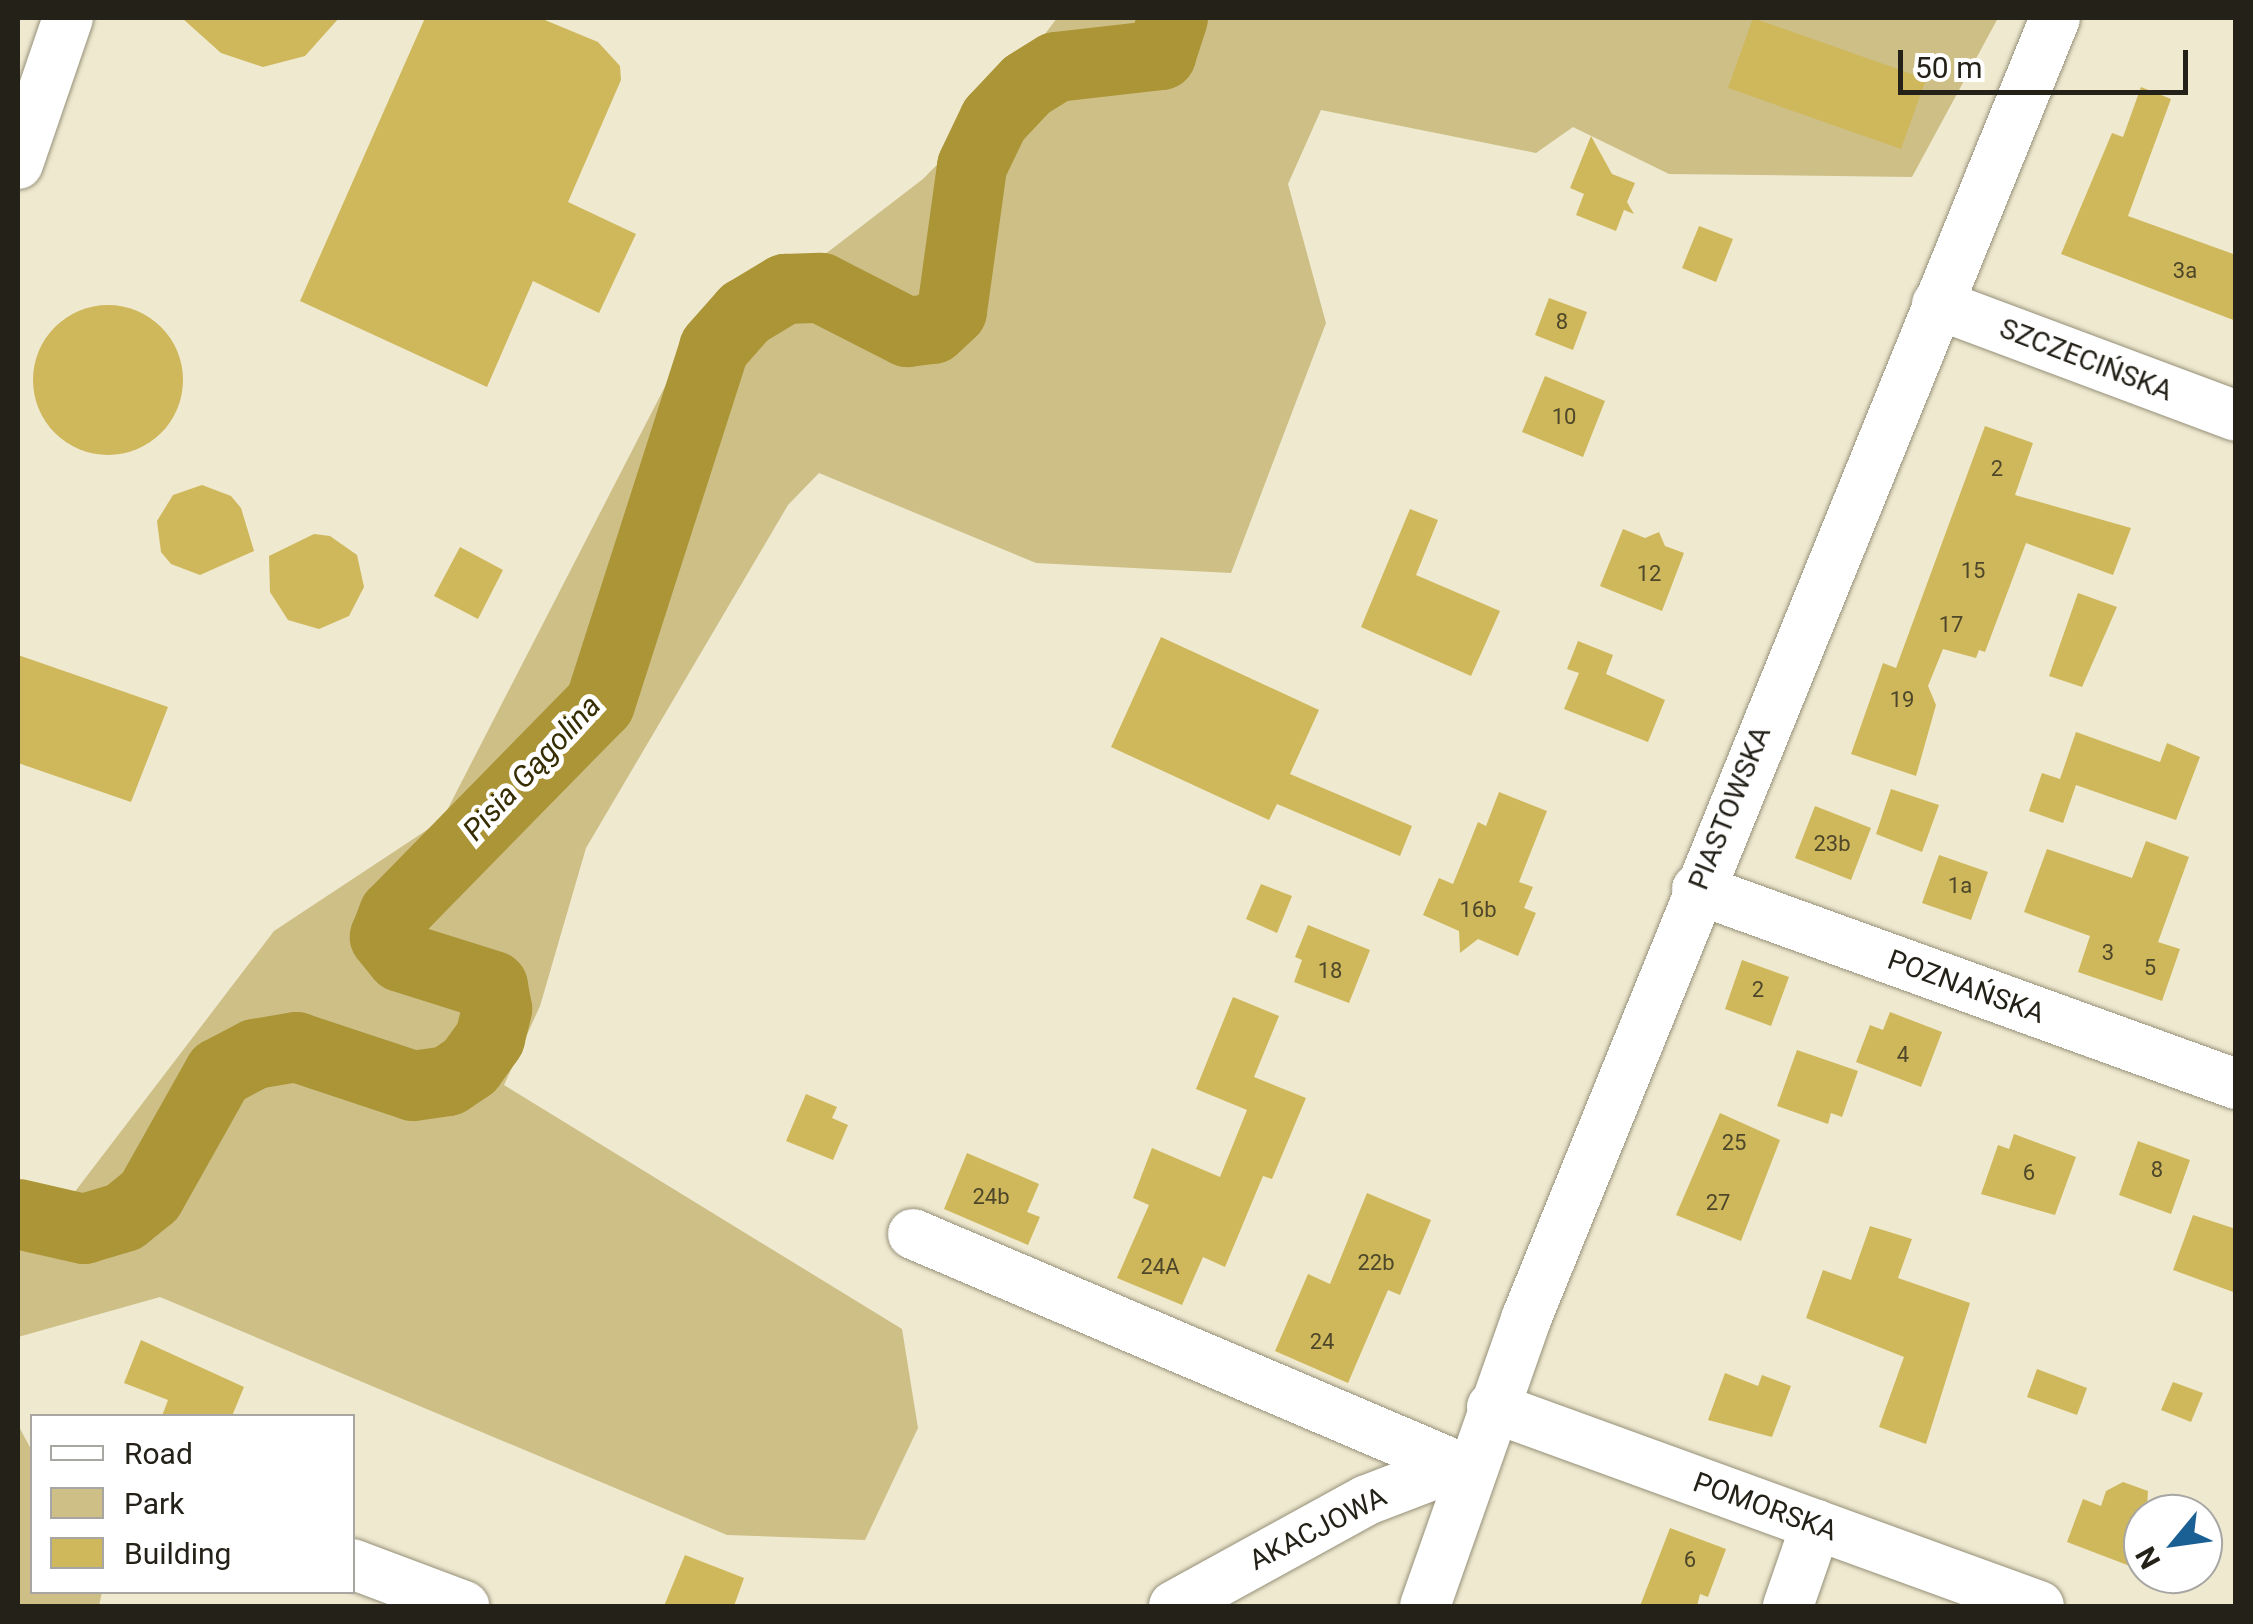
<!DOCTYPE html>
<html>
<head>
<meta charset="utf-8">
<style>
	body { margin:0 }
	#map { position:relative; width:2253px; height:1624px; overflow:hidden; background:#efe9d0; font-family:Roboto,sans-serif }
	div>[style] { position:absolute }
	.green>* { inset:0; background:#cdbf86 }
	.water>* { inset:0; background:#ab9536 }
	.river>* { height:70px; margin:-35px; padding:0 35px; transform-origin:35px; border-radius:35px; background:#ab9536 }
	.building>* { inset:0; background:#cfb85b }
	.round { border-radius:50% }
	.roads { filter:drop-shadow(0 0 2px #959078) drop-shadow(0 0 2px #959078) }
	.minor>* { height:50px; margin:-25px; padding:0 25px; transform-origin:25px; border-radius:25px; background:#fff }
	span { translate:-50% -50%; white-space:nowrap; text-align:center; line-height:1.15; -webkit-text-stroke:10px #fff; paint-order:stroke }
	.number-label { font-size:22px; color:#4e4729 }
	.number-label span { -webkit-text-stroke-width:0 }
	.street-label { font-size:28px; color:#232118 }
	.water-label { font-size:30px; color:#362d03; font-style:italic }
	.frame { position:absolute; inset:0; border:20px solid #232118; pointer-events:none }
	.legend { position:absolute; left:30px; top:1414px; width:325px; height:180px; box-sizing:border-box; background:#fff; border:2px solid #a7a6a3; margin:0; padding:12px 18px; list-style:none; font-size:30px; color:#232118 }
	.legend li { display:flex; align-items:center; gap:20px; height:50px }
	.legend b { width:50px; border:2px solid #a7a6a3 }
	.north { position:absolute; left:2123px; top:1494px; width:100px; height:100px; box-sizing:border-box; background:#fff; border:2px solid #a7a6a3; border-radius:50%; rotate:241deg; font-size:28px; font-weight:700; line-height:40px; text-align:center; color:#232118 }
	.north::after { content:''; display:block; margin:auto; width:35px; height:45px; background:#1a6094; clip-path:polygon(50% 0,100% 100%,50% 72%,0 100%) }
	.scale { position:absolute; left:1898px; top:50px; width:290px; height:45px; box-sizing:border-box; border:5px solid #232118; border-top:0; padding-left:12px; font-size:30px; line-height:35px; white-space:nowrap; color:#232118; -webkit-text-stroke:8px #fff; paint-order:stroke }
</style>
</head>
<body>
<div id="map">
	<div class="green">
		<div style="clip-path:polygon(1057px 18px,1998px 18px,1912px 177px,1669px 174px,1573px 127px,1536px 153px,1321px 110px,1288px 184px,1326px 323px,1231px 573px,1036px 563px,819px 473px,788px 505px,586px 848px,540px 1006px,504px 1085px,902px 1329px,918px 1428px,865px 1540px,727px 1535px,160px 1297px,18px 1337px,18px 1187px,64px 1206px,274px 931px,442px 820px,673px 371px,923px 179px,978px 123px)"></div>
		<div style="clip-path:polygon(18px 1425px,32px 1451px,32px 1592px,102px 1592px,99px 1606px,18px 1606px)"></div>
	</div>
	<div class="water">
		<div style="clip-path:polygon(1161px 18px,1188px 18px,1178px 50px,1144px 61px)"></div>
	</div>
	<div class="river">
		<div style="left:18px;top:1214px;width:68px;rotate:12.8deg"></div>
		<div style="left:84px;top:1229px;width:42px;rotate:-16.7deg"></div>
		<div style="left:124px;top:1217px;width:33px;rotate:-39deg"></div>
		<div style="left:150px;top:1196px;width:141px;rotate:-60.7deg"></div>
		<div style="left:219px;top:1073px;width:41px;rotate:-27.8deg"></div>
		<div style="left:255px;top:1054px;width:42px;rotate:-9.7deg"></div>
		<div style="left:296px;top:1047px;width:123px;rotate:18.4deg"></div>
		<div style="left:413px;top:1086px;width:35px;rotate:-8deg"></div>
		<div style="left:448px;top:1081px;width:27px;rotate:-34deg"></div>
		<div style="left:470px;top:1066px;width:34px;rotate:-54deg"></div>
		<div style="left:490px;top:1038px;width:30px;rotate:-76deg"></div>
		<div style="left:497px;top:1009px;width:23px;rotate:-100deg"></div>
		<div style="left:493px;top:986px;width:96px;rotate:-162.5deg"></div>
		<div style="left:401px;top:957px;width:26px;rotate:-129deg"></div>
		<div style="left:385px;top:937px;width:25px;rotate:-69deg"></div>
		<div style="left:394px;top:914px;width:294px;rotate:-45.6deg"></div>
		<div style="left:600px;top:704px;width:374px;rotate:-72.2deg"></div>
		<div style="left:714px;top:348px;width:47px;rotate:-48.5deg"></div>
		<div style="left:745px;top:313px;width:47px;rotate:-31deg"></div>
		<div style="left:785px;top:289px;width:36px;rotate:-2deg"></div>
		<div style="left:821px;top:288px;width:97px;rotate:27.1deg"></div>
		<div style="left:907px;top:332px;width:26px;rotate:-7deg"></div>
		<div style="left:933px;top:329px;width:26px;rotate:-43deg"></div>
		<div style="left:952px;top:311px;width:146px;rotate:-82.1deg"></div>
		<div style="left:972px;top:166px;width:51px;rotate:-64.4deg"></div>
		<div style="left:994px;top:120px;width:48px;rotate:-46.7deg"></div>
		<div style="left:1027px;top:85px;width:34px;rotate:-32deg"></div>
		<div style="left:1056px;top:67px;width:106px;rotate:-6.5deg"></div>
		<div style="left:1161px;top:55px;width:39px;rotate:-72deg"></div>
	</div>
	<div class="building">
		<div style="clip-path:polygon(182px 18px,339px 18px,305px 56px,263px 67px,221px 53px)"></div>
		<div style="clip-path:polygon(425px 18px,540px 18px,598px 42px,620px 66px,621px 80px,568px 202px,636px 234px,599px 313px,533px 281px,487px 387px,300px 301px)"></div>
		<div style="clip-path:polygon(1753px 18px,1926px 79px,1901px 149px,1728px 88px)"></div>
		<div style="clip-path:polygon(2141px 87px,2171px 99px,2128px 216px,2236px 255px,2236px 321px,2061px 254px,2112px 133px,2123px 137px)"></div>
		<div style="clip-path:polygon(1591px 136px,1612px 174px,1635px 183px,1627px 202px,1634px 214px,1624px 210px,1616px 231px,1576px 215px,1584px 194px,1570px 188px)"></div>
		<div style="clip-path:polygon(1699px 226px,1733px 239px,1716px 282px,1682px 268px)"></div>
		<div style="clip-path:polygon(1549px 298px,1587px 312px,1573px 350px,1535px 335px)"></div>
		<div class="round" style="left:33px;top:305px;width:150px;height:150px"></div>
		<div style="clip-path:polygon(1545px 376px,1605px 401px,1583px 457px,1522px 432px)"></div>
		<div style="clip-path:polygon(1985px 426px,2033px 443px,2015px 495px,2131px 528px,2113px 575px,2026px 543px,1985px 652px,1979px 650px,1976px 658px,1943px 649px,1928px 686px,1936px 705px,1916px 776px,1851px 754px,1883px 663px,1896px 668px)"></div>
		<div style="clip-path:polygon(202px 485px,231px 496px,241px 508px,254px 551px,200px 575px,171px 564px,161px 552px,157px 521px,173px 495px)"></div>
		<div style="clip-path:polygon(1410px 509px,1438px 520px,1416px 575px,1500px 611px,1471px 676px,1361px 627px)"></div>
		<div style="clip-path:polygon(1623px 529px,1645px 538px,1659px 532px,1665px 546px,1684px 553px,1662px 611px,1600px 586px)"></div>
		<div style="clip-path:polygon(314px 534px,330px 536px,357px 555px,364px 587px,349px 616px,319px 629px,288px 620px,270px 592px,269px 556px)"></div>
		<div style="clip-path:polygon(460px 547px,503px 570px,478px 619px,434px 596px)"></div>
		<div style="clip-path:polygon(2078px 593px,2117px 607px,2082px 687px,2049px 676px)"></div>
		<div style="clip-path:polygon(1161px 637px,1319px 710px,1290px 774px,1412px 826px,1400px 856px,1277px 804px,1269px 820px,1111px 747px)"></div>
		<div style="clip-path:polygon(1578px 641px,1613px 655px,1606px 674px,1665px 700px,1648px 742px,1564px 709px,1579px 673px,1567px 669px)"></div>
		<div style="clip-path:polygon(18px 655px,168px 707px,131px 802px,18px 763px)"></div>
		<div style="clip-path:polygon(2076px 732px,2160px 762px,2167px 743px,2200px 757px,2176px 820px,2076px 785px,2063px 823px,2029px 811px,2042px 773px,2060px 779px)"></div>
		<div style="clip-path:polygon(1891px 789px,1939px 805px,1922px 852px,1876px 834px)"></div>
		<div style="clip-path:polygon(1499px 792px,1547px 811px,1519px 882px,1533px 887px,1524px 908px,1536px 913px,1518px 956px,1478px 939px,1460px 953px,1459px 931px,1423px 915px,1439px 878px,1453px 884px,1478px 822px,1486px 826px)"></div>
		<div style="clip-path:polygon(1815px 806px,1871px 828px,1851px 880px,1795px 858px)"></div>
		<div style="clip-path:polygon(2146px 841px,2189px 857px,2158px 942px,2180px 949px,2162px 1001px,2078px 972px,2090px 936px,2024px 912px,2047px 849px,2132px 878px)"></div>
		<div style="clip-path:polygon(1939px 855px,1988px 872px,1971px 920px,1922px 903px)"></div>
		<div style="clip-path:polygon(1261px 884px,1292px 896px,1277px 933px,1246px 919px)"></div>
		<div style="clip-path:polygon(1308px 925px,1370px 950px,1349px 1003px,1294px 982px,1302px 960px,1295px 957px)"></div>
		<div style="clip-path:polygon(1742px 960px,1789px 977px,1771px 1026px,1725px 1009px)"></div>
		<div style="clip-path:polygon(1233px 997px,1279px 1016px,1254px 1077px,1306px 1098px,1272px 1179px,1263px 1176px,1225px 1267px,1203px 1257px,1182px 1305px,1117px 1278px,1149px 1205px,1133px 1198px,1152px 1148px,1220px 1177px,1247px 1110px,1196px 1089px)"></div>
		<div style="clip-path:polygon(1890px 1012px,1942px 1032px,1921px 1087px,1856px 1062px,1870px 1025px,1883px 1030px)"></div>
		<div style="clip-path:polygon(1797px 1050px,1858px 1071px,1842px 1117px,1831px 1113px,1828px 1124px,1777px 1106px)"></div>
		<div style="clip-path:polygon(806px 1094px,837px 1107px,832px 1118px,848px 1125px,833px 1160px,786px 1141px)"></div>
		<div style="clip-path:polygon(1720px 1113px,1780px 1140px,1741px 1241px,1676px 1215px)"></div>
		<div style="clip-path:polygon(2014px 1134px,2076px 1157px,2055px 1215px,1981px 1194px,1998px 1145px,2009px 1149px)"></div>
		<div style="clip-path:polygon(2138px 1141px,2190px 1160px,2171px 1214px,2119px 1195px)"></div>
		<div style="clip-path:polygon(967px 1153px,1039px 1184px,1027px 1212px,1040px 1217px,1028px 1245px,944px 1209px)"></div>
		<div style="clip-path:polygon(1367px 1193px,1431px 1220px,1400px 1295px,1388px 1290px,1348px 1383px,1275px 1351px,1308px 1274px,1330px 1284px)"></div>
		<div style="clip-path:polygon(2193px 1215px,2236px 1229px,2236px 1293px,2173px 1270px)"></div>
		<div style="clip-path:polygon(1870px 1226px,1912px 1239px,1898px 1278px,1970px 1303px,1926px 1444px,1879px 1427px,1904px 1357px,1806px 1318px,1823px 1270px,1851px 1280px)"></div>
		<div style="clip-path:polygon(141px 1340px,244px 1387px,232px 1416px,162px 1416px,168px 1400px,124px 1383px)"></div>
		<div style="clip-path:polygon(2037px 1369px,2087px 1388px,2077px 1415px,2027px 1397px)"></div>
		<div style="clip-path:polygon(1725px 1373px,1758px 1386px,1762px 1375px,1791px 1386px,1772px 1437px,1708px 1420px)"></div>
		<div style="clip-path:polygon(2173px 1382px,2203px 1393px,2191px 1422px,2161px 1410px)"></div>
		<div style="clip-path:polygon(2123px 1482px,2148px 1491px,2143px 1571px,2067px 1542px,2083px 1499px,2101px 1506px,2106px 1491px)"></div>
		<div style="clip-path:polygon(1670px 1528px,1726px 1549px,1708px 1597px,1700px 1594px,1697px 1606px,1640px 1606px)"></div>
		<div style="clip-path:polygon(685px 1555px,744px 1578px,734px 1606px,664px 1606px)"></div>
	</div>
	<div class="roads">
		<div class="minor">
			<div style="left:18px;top:164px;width:154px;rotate:-71.1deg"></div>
			<div style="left:1937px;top:304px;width:319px;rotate:20.5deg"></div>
			<div style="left:1697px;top:889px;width:573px;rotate:19.89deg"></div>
			<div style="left:913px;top:1234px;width:604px;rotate:23.09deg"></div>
			<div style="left:1492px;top:1407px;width:582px;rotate:19.99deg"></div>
			<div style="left:352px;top:1564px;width:120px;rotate:20.6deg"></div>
			<div style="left:1174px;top:1606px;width:220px;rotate:-28.8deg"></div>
			<div style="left:1367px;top:1500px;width:70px;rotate:-21deg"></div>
			<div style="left:1432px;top:1475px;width:37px;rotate:-6deg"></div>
			<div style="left:1425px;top:1606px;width:304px;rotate:-70.6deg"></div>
			<div style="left:1526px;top:1319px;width:1404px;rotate:-67.87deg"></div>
			<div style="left:1788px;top:1606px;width:86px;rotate:-70.9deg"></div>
		</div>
	</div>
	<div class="number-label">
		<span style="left:2185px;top:271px">3a</span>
		<span style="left:1562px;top:322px">8</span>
		<span style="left:1564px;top:417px">10</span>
		<span style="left:1997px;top:469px">2</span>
		<span style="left:1973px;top:571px">15</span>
		<span style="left:1649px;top:574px">12</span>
		<span style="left:1951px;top:625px">17</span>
		<span style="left:1902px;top:700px">19</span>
		<span style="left:1832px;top:844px">23b</span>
		<span style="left:1960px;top:886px">1a</span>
		<span style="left:1478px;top:910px">16b</span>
		<span style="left:2108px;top:953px">3</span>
		<span style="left:2150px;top:968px">5</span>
		<span style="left:1330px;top:971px">18</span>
		<span style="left:1758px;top:990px">2</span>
		<span style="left:1903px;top:1055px">4</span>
		<span style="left:1734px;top:1143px">25</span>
		<span style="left:2157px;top:1170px">8</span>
		<span style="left:2029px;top:1173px">6</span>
		<span style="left:991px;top:1197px">24b</span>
		<span style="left:1718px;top:1203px">27</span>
		<span style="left:1376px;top:1263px">22b</span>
		<span style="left:1160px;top:1267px">24A</span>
		<span style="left:1322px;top:1342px">24</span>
		<span style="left:1690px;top:1560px">6</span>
	</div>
	<div class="street-label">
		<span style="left:2086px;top:360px;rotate:21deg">SZCZECIŃSKA</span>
		<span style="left:1730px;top:808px;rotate:-68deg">PIASTOWSKA</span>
		<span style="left:1966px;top:987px;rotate:20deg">POZNAŃSKA</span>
		<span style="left:1765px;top:1507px;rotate:20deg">POMORSKA</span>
		<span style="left:1318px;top:1529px;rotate:-27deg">AKACJOWA</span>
	</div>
	<div class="water-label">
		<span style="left:532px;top:768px;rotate:-47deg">Pisia Gągolina</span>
	</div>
	<div class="frame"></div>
	<ul class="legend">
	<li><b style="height:12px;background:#fff"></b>Road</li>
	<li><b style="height:28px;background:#cdbf86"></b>Park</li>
	<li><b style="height:28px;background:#cfb85b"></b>Building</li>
	</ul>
	<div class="north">N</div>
	<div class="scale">50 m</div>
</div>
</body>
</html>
